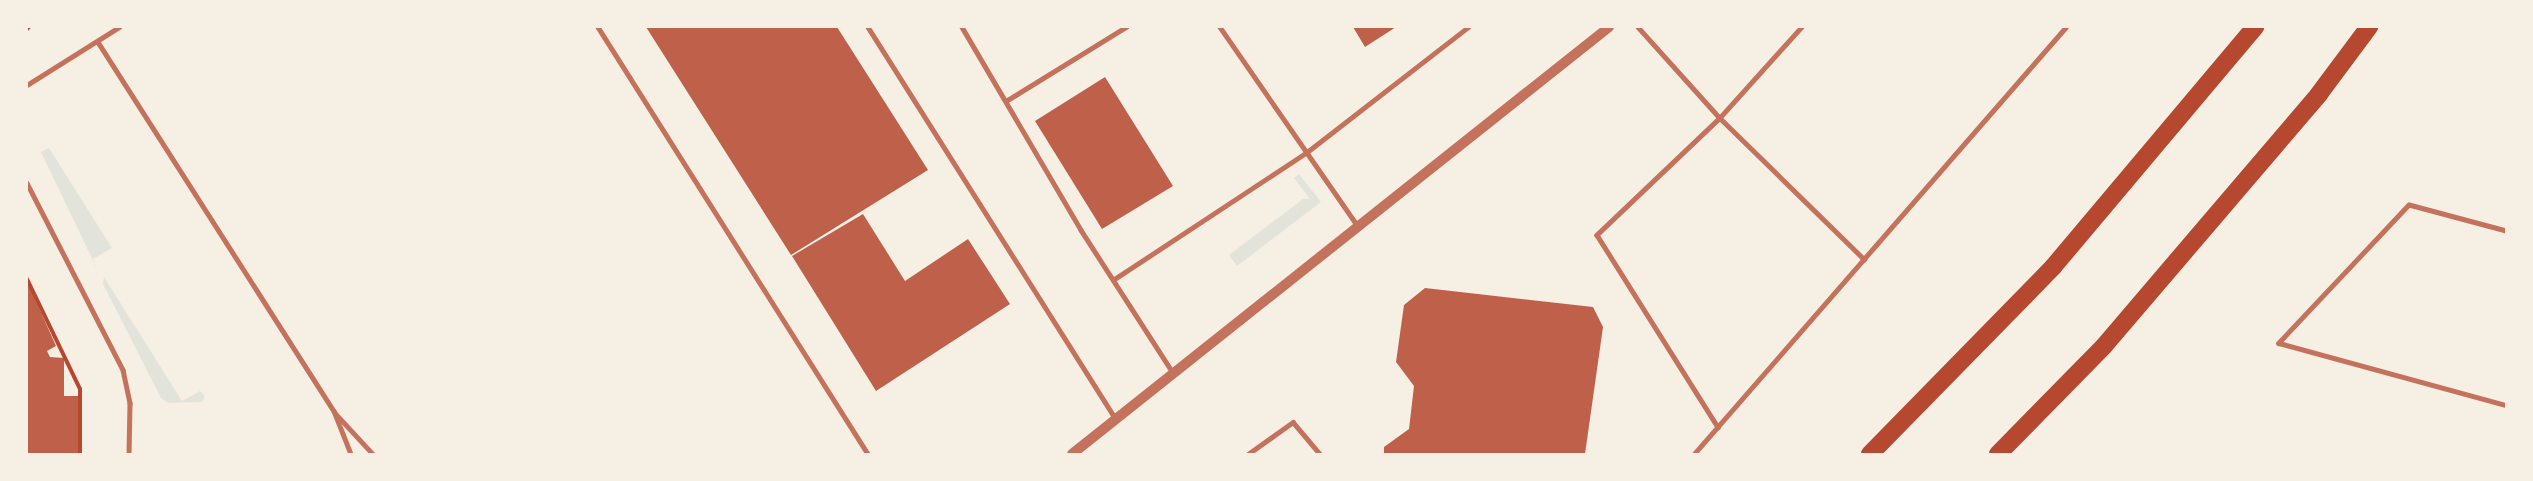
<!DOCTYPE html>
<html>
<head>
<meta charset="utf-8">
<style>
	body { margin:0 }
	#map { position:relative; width:2533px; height:481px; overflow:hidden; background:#f6efe4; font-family:"DM Sans",sans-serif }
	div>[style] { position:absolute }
	.green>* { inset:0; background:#e2e4dc }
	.building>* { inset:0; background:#bf614a }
	.path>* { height:4px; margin:-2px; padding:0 2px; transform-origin:2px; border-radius:2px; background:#b5482f }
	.service>* { height:4.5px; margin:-2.25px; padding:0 2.25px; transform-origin:2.25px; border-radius:2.25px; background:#c5725c }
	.tertiary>* { height:10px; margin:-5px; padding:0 5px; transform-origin:5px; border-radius:5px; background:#c5725c }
	.motorway>* { height:18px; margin:-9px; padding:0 9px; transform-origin:9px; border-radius:9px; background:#b5482f }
	span { translate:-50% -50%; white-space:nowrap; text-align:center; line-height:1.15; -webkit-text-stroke:6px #f6efe4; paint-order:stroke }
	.frame { position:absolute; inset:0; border:28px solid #f6efe4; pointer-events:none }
</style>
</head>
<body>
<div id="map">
	<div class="green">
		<div style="clip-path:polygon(49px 148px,112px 248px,93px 259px,98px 271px,41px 152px)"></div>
		<div style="clip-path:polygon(1299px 174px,1321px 202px,1237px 266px,1229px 255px,1303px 199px,1310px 199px,1294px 178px)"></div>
		<div style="clip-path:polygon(104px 277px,182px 401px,200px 391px,205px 396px,202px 402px,168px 403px,161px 398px,103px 284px)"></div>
	</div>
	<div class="building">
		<div style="clip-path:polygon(646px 27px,837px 27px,928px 170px,791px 255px)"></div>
		<div style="clip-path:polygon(1353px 27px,1396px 27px,1365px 47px)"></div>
		<div style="clip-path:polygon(1105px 77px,1173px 186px,1102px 229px,1035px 121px)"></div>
		<div style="clip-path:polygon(863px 214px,905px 281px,968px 239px,1010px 304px,876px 391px,792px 256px)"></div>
		<div style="clip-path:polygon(27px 281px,56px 346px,47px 351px,50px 357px,64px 358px,64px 396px,82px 396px,82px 454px,27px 454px)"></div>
		<div style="clip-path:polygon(1425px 288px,1593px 307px,1603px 327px,1585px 454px,1384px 454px,1384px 447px,1409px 429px,1414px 386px,1396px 362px,1404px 305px)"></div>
	</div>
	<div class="path">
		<div style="left:27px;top:29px;width:3px;rotate:-45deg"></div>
		<div style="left:27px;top:279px;width:122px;rotate:64.3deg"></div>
		<div style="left:80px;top:389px;width:65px;rotate:90deg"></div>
	</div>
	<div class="service">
		<div style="left:598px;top:27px;width:505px;rotate:57.69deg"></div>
		<div style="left:868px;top:27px;width:462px;rotate:57.7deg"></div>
		<div style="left:962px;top:27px;width:235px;rotate:59.6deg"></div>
		<div style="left:1081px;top:230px;width:170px;rotate:57.2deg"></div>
		<div style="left:1220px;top:27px;width:242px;rotate:55.3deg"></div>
		<div style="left:1638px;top:27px;width:122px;rotate:48deg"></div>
		<div style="left:1720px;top:118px;width:170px;rotate:136.4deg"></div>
		<div style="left:1597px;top:235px;width:227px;rotate:57.8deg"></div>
		<div style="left:1802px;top:27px;width:122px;rotate:132deg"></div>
		<div style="left:1720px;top:118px;width:202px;rotate:44.4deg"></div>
		<div style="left:98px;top:42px;width:438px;rotate:57.4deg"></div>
		<div style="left:334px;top:411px;width:46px;rotate:68.4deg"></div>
		<div style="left:27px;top:85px;width:109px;rotate:-32.2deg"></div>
		<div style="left:1006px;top:101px;width:141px;rotate:-31.7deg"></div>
		<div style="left:27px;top:183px;width:210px;rotate:62.8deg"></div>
		<div style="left:123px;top:370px;width:34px;rotate:78deg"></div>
		<div style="left:130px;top:403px;width:51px;rotate:91.1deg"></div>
		<div style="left:2506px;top:231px;width:100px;rotate:-165deg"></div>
		<div style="left:2409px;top:205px;width:190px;rotate:133.3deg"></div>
		<div style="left:2279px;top:343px;width:235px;rotate:15.3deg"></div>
		<div style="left:1113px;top:280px;width:232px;rotate:-33.4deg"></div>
		<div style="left:1307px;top:152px;width:204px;rotate:-37.8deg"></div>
		<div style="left:335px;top:413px;width:56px;rotate:47.2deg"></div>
		<div style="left:1248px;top:454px;width:55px;rotate:-35.4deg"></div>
		<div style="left:1293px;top:422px;width:42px;rotate:49.8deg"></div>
		<div style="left:1694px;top:454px;width:566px;rotate:-48.94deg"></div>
	</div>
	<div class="tertiary">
		<div style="left:1072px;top:454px;width:686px;rotate:-38.49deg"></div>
	</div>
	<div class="motorway">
		<div style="left:1870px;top:454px;width:262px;rotate:-45.6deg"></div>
		<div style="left:2053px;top:267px;width:314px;rotate:-49.9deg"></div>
		<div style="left:1998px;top:454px;width:151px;rotate:-45.5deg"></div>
		<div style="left:2104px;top:346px;width:331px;rotate:-49.5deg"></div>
		<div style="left:2319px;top:94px;width:84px;rotate:-53.3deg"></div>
	</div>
	<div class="frame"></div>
</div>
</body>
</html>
